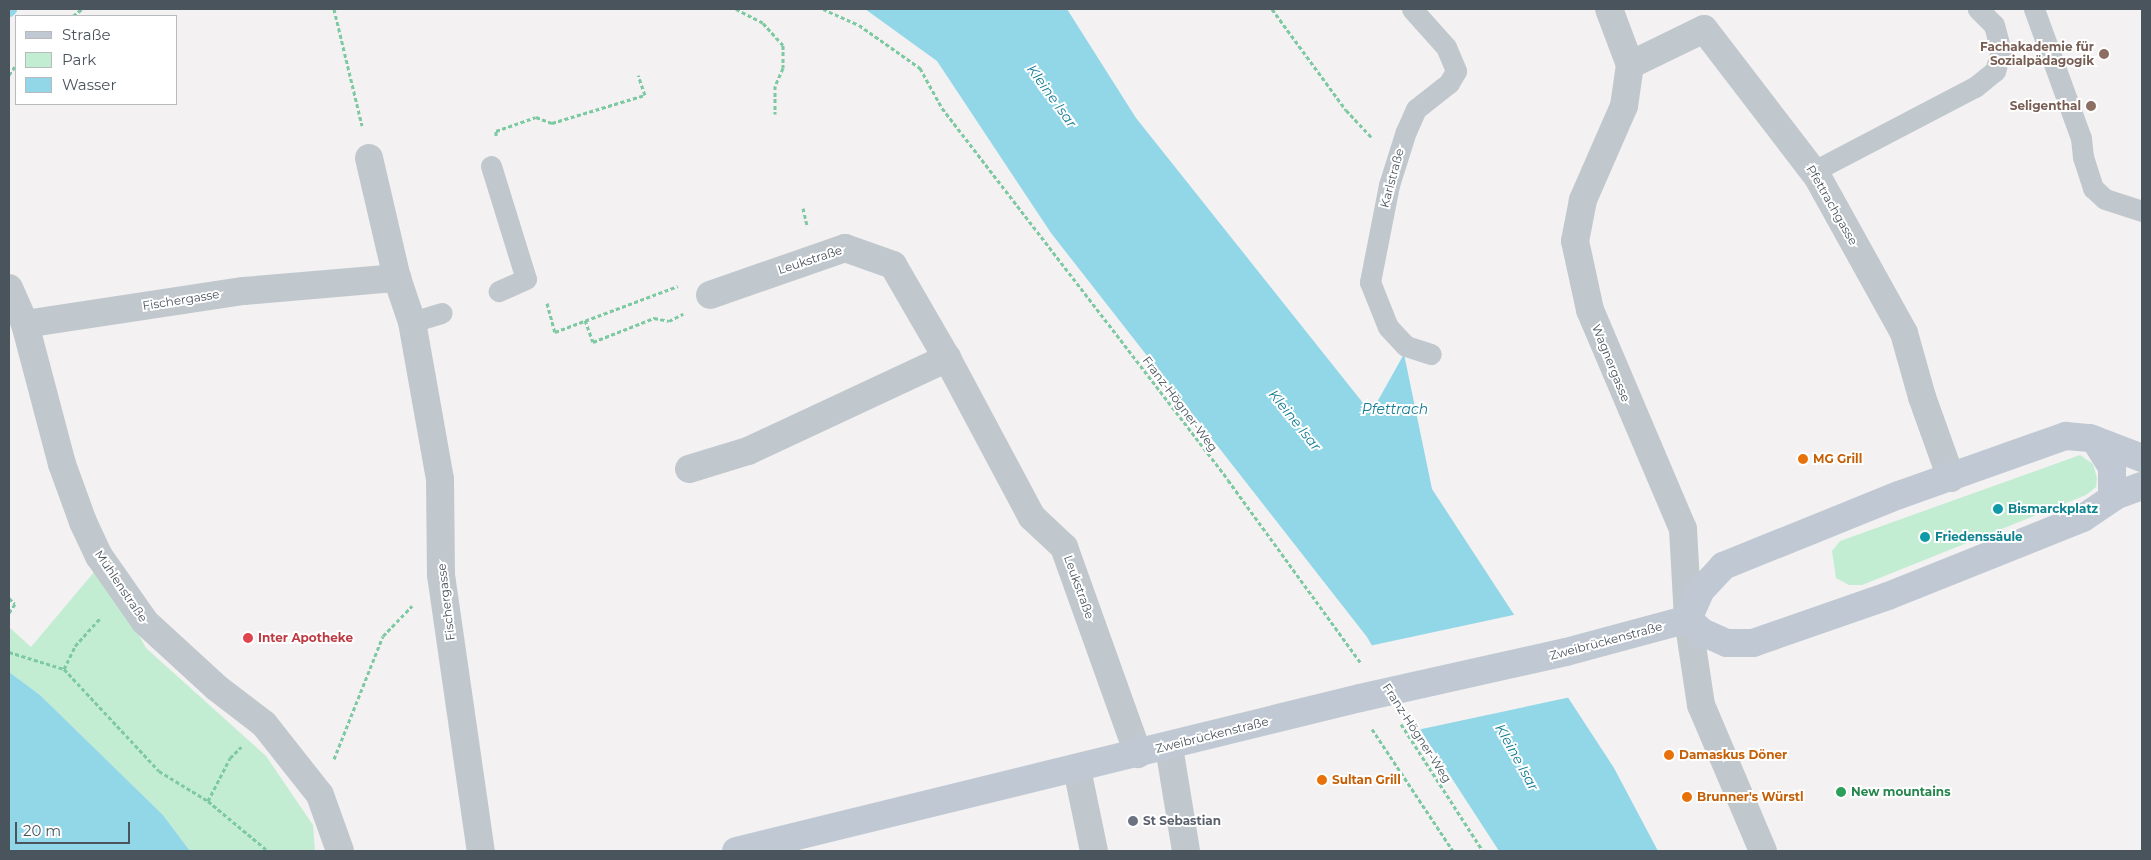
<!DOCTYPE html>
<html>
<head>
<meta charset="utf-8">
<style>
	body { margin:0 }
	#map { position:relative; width:2151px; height:860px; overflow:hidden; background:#f3f1f1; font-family:Montserrat,sans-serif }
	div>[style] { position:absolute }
	.green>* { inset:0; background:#c3edd2 }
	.water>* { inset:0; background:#92d7e7 }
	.pier>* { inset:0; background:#f3f1f1 }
	.stream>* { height:11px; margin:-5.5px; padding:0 5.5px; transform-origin:5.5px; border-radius:5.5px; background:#92d7e7 }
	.path>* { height:3px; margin-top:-1.5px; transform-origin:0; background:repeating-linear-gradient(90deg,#7cc9a2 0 4px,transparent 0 6.5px) }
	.lane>* { height:21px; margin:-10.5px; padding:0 10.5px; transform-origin:10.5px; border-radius:10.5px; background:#c0c8ce }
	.street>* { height:28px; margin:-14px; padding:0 14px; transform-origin:14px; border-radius:14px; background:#c0c8ce }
	.secondary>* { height:28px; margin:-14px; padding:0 14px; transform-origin:14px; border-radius:14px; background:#c0c9d3 }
	.secondary-bridge>* { height:28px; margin:-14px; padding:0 14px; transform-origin:14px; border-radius:14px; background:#c0c9d3 }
	.dots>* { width:14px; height:14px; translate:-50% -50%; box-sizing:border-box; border:2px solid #fff; border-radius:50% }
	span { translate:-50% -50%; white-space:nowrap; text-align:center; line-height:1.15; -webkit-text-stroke:4px #fff; paint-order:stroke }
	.education-label { font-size:12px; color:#785e54; font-weight:700 }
	.right { translate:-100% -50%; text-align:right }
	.street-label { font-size:12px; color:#4a545d }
	.food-label { font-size:12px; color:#c56008; font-weight:700 }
	.left { translate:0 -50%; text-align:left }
	.culture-label { font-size:12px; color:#0d838f; font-weight:700 }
	.health-label { font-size:12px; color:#be3a42; font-weight:700 }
	.leisure-label { font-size:12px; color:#27864d; font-weight:700 }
	.worship-label { font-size:12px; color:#5b616d; font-weight:700 }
	.water-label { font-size:14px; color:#157d95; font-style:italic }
	.frame { position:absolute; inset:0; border:10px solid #4a545d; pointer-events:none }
	.legend { position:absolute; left:15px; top:15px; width:162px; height:90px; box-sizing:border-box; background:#fff; border:1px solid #b7bbbe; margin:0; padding:6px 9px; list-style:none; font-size:15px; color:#4a545d }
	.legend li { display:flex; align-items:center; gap:10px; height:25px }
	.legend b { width:25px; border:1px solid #b7bbbe }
	.scale { position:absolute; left:15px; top:822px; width:115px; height:22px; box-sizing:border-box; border:2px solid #4a545d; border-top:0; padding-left:6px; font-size:15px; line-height:18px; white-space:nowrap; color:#4a545d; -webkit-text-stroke:4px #fff; paint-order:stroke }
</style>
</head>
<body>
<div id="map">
	<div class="green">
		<div style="clip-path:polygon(2080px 455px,2093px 464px,2097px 478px,2096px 487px,2086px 495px,1862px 585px,1849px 585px,1836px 578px,1832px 551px,1840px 541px)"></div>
		<div style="clip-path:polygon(100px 565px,146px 648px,266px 756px,313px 825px,315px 851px,190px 851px,163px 815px,40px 695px,9px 672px,9px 627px,31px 647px)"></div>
	</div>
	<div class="water">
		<div style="clip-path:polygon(865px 9px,1067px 9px,1136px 118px,1371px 413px,1404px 354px,1432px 489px,1614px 768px,1658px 851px,1499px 851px,1423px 734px,1367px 637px,1051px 233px,937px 61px)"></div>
		<div style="clip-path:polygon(9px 672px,40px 695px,163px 815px,190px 851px,9px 851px)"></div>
	</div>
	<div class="pier">
		<div style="clip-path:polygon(1518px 614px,1571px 697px,1417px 730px,1369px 646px)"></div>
	</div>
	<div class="stream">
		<div style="left:9px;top:11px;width:3px;rotate:-45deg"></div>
	</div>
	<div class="path">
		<div style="left:334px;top:9px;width:120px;rotate:76.5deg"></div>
		<div style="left:736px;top:9px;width:30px;rotate:27deg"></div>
		<div style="left:763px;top:23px;width:30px;rotate:48deg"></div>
		<div style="left:783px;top:45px;width:23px;rotate:90deg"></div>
		<div style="left:783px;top:68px;width:20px;rotate:114deg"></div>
		<div style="left:775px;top:86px;width:28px;rotate:90deg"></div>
		<div style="left:823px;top:9px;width:39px;rotate:24deg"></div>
		<div style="left:859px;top:25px;width:75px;rotate:35.2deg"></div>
		<div style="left:920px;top:68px;width:46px;rotate:61.2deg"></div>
		<div style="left:942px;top:108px;width:469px;rotate:52.4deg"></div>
		<div style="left:1228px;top:480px;width:225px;rotate:54deg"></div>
		<div style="left:1272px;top:9px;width:125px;rotate:53.8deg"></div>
		<div style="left:1346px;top:110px;width:37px;rotate:47deg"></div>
		<div style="left:73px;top:16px;width:11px;rotate:-38deg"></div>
		<div style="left:9px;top:75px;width:12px;rotate:-55deg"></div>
		<div style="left:496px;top:136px;width:5px;rotate:-90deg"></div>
		<div style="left:496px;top:131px;width:42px;rotate:-19.3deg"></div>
		<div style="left:536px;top:117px;width:17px;rotate:21deg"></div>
		<div style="left:552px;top:123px;width:97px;rotate:-16.8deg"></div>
		<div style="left:645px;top:95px;width:21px;rotate:-109deg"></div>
		<div style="left:803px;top:208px;width:17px;rotate:77deg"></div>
		<div style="left:547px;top:303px;width:30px;rotate:75deg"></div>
		<div style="left:555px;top:332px;width:131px;rotate:-20.5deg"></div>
		<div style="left:585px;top:320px;width:23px;rotate:70deg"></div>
		<div style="left:593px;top:342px;width:66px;rotate:-21.5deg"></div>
		<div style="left:654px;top:318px;width:15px;rotate:11deg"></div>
		<div style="left:669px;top:321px;width:16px;rotate:-27deg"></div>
		<div style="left:9px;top:598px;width:8px;rotate:45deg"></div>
		<div style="left:15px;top:604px;width:11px;rotate:124deg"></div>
		<div style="left:9px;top:652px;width:58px;rotate:17.2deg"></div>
		<div style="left:64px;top:669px;width:139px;rotate:47deg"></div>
		<div style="left:159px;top:771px;width:57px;rotate:31.5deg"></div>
		<div style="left:208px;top:801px;width:78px;rotate:39.8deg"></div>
		<div style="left:64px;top:669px;width:25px;rotate:-64deg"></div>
		<div style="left:75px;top:646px;width:39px;rotate:-48deg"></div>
		<div style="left:1401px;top:724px;width:151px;rotate:57.2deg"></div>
		<div style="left:1372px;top:729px;width:146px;rotate:56.4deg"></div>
		<div style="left:334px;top:759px;width:132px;rotate:-68.3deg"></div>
		<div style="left:383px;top:636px;width:42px;rotate:-46deg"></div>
		<div style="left:208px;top:801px;width:48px;rotate:-62.9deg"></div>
		<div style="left:230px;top:758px;width:16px;rotate:-45deg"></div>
	</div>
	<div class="lane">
		<div style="left:1412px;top:9px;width:51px;rotate:48.2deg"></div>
		<div style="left:1446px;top:47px;width:26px;rotate:67deg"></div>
		<div style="left:1456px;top:71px;width:14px;rotate:120deg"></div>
		<div style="left:1449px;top:83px;width:42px;rotate:141.8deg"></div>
		<div style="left:1416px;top:109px;width:24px;rotate:114deg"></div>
		<div style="left:1406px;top:131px;width:57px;rotate:107.5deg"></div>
		<div style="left:1389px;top:185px;width:99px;rotate:101.1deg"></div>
		<div style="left:1370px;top:282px;width:48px;rotate:68.2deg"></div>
		<div style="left:1388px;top:327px;width:26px;rotate:47deg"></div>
		<div style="left:1406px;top:346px;width:26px;rotate:18deg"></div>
		<div style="left:2034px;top:9px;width:137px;rotate:70deg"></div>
		<div style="left:2081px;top:138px;width:19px;rotate:84deg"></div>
		<div style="left:2083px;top:157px;width:33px;rotate:72deg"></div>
		<div style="left:2093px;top:188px;width:16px;rotate:43deg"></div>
		<div style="left:2105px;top:199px;width:39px;rotate:18deg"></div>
		<div style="left:491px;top:166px;width:118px;rotate:72.8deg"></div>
		<div style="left:526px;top:279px;width:30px;rotate:156deg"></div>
		<div style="left:1814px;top:171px;width:182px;rotate:-27.6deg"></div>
		<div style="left:1975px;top:87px;width:26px;rotate:-39deg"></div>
		<div style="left:1995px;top:71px;width:21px;rotate:-73deg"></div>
		<div style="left:2001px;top:51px;width:27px;rotate:-105deg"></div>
		<div style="left:1994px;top:25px;width:23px;rotate:-135deg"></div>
		<div style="left:412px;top:322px;width:31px;rotate:-17deg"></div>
	</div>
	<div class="street">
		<div style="left:1609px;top:9px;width:60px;rotate:69.4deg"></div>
		<div style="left:1630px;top:65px;width:41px;rotate:98.3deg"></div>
		<div style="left:1624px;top:106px;width:103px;rotate:113.6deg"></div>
		<div style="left:1583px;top:200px;width:42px;rotate:101deg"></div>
		<div style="left:1575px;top:241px;width:71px;rotate:77.7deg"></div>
		<div style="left:1590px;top:310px;width:238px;rotate:67deg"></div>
		<div style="left:1683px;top:529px;width:90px;rotate:86.8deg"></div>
		<div style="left:1688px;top:619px;width:87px;rotate:81.4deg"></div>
		<div style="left:1701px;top:705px;width:159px;rotate:67deg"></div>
		<div style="left:1630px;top:65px;width:82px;rotate:-25.9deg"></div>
		<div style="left:1704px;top:29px;width:185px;rotate:52.5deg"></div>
		<div style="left:1817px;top:176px;width:179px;rotate:61deg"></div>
		<div style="left:1904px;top:333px;width:66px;rotate:74.3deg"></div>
		<div style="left:1922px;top:397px;width:86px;rotate:70.3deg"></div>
		<div style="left:369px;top:158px;width:123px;rotate:76.9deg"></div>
		<div style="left:9px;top:288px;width:39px;rotate:66deg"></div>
		<div style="left:25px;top:324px;width:145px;rotate:75.2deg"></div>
		<div style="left:62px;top:464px;width:62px;rotate:70.1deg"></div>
		<div style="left:83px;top:522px;width:38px;rotate:65deg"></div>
		<div style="left:99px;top:556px;width:80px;rotate:55.1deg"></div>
		<div style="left:145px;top:622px;width:98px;rotate:42.5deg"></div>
		<div style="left:217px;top:688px;width:59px;rotate:37.5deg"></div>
		<div style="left:264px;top:724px;width:90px;rotate:51.7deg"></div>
		<div style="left:320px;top:795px;width:59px;rotate:70.3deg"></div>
		<div style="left:710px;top:295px;width:143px;rotate:-19.2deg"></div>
		<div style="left:845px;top:248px;width:51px;rotate:19.5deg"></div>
		<div style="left:893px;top:265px;width:108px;rotate:59.9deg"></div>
		<div style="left:25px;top:324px;width:221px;rotate:-8.6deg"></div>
		<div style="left:244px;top:291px;width:154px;rotate:-4.9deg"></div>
		<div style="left:397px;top:278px;width:46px;rotate:71.2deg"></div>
		<div style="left:412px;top:322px;width:159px;rotate:79.9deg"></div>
		<div style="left:440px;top:479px;width:96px;rotate:89.4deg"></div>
		<div style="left:441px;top:575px;width:279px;rotate:81.8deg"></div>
		<div style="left:689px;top:469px;width:62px;rotate:-17deg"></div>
		<div style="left:748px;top:451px;width:220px;rotate:-25deg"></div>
		<div style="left:947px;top:358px;width:180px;rotate:61.9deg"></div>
		<div style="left:1032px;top:517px;width:44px;rotate:43.2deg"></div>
		<div style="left:1064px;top:547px;width:220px;rotate:70.3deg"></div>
		<div style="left:1169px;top:747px;width:105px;rotate:80.7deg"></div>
		<div style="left:1077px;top:769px;width:84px;rotate:78.3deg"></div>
	</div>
	<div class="secondary">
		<div style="left:2095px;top:440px;width:32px;rotate:58deg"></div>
		<div style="left:2112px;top:467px;width:31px;rotate:90deg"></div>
		<div style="left:1688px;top:619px;width:32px;rotate:-66deg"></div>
		<div style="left:1701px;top:590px;width:33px;rotate:-47deg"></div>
		<div style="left:1723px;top:566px;width:190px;rotate:-22deg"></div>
		<div style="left:1899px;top:495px;width:177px;rotate:-19.5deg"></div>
		<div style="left:2066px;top:436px;width:24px;rotate:5deg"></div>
		<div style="left:2090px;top:438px;width:56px;rotate:21deg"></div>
		<div style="left:1688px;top:619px;width:19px;rotate:43deg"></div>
		<div style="left:1702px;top:632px;width:27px;rotate:24deg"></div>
		<div style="left:1727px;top:643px;width:26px"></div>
		<div style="left:1753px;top:643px;width:143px;rotate:-19.2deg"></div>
		<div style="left:1888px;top:596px;width:210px;rotate:-21.8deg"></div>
		<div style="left:2083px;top:518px;width:41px;rotate:-34.1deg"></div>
		<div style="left:2117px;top:495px;width:27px;rotate:-20deg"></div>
		<div style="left:1566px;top:652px;width:126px;rotate:-15.1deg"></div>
		<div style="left:736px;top:851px;width:642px;rotate:-13.78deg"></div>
	</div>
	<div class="secondary-bridge">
		<div style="left:1360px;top:698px;width:211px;rotate:-12.6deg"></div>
	</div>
	<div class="dots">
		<div style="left:2104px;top:54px;background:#8d6e63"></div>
		<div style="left:2091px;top:106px;background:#8d6e63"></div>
		<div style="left:1803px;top:459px;background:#e8710a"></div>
		<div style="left:1998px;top:509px;background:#0f9aa8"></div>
		<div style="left:1925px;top:537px;background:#0f9aa8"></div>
		<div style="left:248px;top:638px;background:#e0444e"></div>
		<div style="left:1669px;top:755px;background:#e8710a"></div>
		<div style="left:1322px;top:780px;background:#e8710a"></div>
		<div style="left:1841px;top:792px;background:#2e9e5b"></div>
		<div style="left:1687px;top:797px;background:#e8710a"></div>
		<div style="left:1133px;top:821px;background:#6b7280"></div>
	</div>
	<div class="education-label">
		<span class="right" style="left:2094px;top:54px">Fachakademie für<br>Sozialpädagogik</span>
		<span class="right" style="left:2081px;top:106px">Seligenthal</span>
	</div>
	<div class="street-label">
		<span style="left:1392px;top:178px;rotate:-75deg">Karlstraße</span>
		<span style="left:1832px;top:205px;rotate:60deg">Pfettrachgasse</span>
		<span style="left:810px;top:260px;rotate:-18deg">Leukstraße</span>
		<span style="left:181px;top:300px;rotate:-9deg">Fischergasse</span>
		<span style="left:1611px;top:363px;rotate:68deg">Wagnergasse</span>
		<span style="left:1180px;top:404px;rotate:53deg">Franz-Högner-Weg</span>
		<span style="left:121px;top:586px;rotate:56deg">Mühlenstraße</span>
		<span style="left:1079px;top:587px;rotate:70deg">Leukstraße</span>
		<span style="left:446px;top:602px;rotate:-97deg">Fischergasse</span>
		<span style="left:1606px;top:641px;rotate:-15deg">Zweibrückenstraße</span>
		<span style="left:1417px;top:733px;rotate:57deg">Franz-Högner-Weg</span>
		<span style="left:1212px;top:735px;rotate:-14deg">Zweibrückenstraße</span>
	</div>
	<div class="food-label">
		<span class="left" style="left:1813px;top:459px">MG Grill</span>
		<span class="left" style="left:1679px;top:755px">Damaskus Döner</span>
		<span class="left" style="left:1332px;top:780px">Sultan Grill</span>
		<span class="left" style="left:1697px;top:797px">Brunner's Würstl</span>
	</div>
	<div class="culture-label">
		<span class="left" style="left:2008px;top:509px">Bismarckplatz</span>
		<span class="left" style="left:1935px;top:537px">Friedenssäule</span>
	</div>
	<div class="health-label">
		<span class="left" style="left:258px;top:638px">Inter Apotheke</span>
	</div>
	<div class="leisure-label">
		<span class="left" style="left:1851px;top:792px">New mountains</span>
	</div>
	<div class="worship-label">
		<span class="left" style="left:1143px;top:821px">St Sebastian</span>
	</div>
	<div class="water-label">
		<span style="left:1052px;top:96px;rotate:54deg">Kleine Isar</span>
		<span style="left:1395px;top:409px">Pfettrach</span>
		<span style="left:1295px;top:420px;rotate:51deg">Kleine Isar</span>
		<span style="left:1517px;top:757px;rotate:61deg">Kleine Isar</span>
	</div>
	<div class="frame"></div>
	<ul class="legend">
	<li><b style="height:6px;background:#c0c9d3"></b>Straße</li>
	<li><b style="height:14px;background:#c3edd2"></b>Park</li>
	<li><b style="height:14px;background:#92d7e7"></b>Wasser</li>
	</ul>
	<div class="scale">20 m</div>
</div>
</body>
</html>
